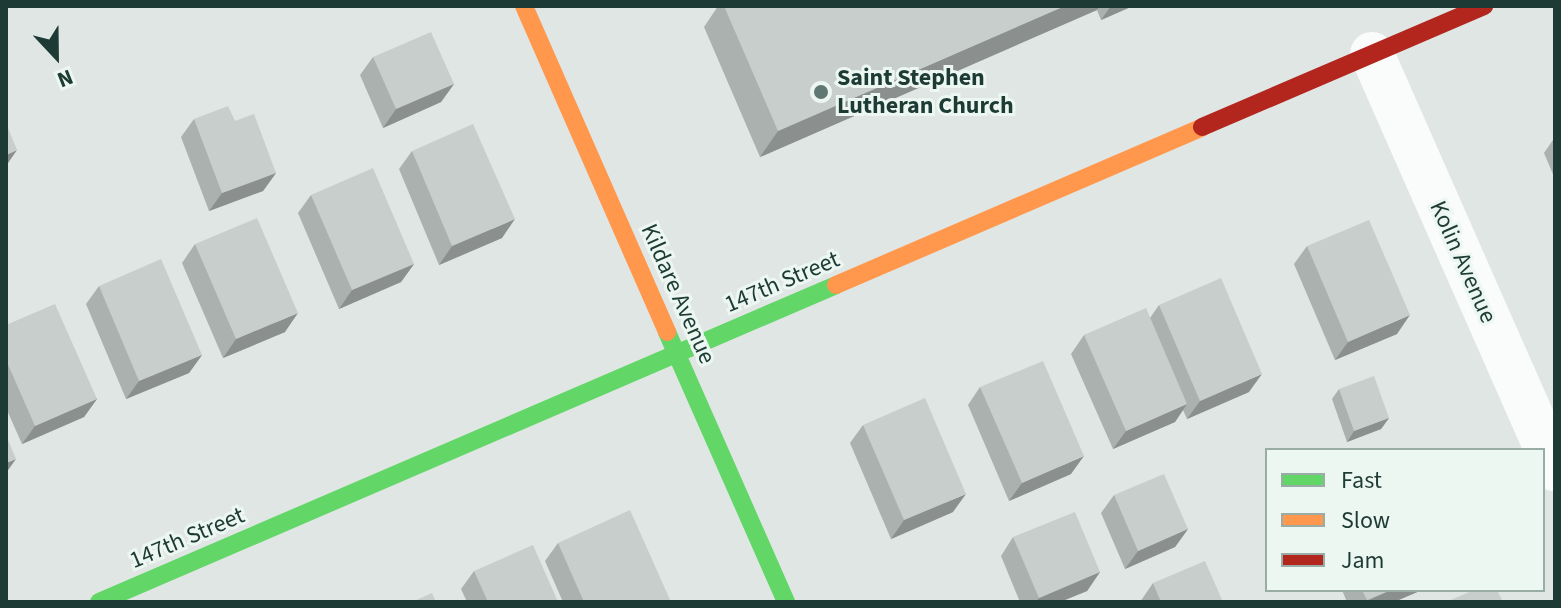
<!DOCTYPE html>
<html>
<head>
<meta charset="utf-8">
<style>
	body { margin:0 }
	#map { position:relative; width:1561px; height:608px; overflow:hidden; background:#e0e6e4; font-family:"Source Sans 3",sans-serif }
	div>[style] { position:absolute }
	.street>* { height:44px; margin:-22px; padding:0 22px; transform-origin:22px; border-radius:22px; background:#fafbfb }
	.fast>* { height:18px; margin:-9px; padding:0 9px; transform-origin:9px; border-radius:9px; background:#63d668 }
	.slow>* { height:18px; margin:-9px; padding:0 9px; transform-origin:9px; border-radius:9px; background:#ff974d }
	.jam>* { height:18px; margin:-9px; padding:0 9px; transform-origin:9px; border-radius:9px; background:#b3261e }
	.wall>* { inset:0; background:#abb1af }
	.shaded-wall>* { inset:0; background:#8b908e }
	.building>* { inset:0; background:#c7cecb }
	.dots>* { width:22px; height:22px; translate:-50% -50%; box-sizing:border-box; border:4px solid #edf7f2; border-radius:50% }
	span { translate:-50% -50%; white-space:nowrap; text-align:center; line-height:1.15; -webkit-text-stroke:6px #edf7f2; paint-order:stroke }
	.poi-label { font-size:24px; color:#1d3b34; font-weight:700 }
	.left { translate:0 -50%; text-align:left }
	.street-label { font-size:24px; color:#1d3b34 }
	.frame { position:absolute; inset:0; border:8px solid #1d3b34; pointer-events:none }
	.legend { position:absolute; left:1265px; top:448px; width:280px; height:144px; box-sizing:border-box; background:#edf7f2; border:2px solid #9aaca6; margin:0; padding:10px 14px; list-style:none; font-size:24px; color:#1d3b34 }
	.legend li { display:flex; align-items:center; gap:16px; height:40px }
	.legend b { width:40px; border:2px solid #9aaca6 }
	.north { position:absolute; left:16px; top:16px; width:80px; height:80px; -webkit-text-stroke:6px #edf7f2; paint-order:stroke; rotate:158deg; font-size:22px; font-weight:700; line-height:32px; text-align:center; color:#1d3b34 }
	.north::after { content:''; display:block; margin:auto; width:28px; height:36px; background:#1d3b34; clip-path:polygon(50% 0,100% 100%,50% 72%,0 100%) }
</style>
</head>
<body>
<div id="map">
	<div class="street">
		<div style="left:1372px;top:54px;width:454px;rotate:66.2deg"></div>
	</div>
	<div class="fast">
		<div style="left:667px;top:332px;width:295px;rotate:66.2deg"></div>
		<div style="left:99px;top:602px;width:802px;rotate:-23.27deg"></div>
	</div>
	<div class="slow">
		<div style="left:524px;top:6px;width:356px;rotate:66.3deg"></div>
		<div style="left:836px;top:285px;width:399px;rotate:-23.3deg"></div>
	</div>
	<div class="jam">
		<div style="left:1202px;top:127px;width:307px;rotate:-23.2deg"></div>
	</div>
	<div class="wall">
		<div style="clip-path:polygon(718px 6px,1133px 6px,1101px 20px,1097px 10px,760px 157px,704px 27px)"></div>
		<div style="clip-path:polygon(373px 57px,454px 84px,441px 102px,383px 128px,360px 75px)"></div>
		<div style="clip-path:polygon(194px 119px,235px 121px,276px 173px,263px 191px,209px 211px,181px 137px)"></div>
		<div style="clip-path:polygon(1555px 137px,1555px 179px,1544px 153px)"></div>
		<div style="clip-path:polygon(412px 151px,502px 238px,439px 265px,399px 169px)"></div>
		<div style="clip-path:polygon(311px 195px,414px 264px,401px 282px,339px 309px,298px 213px)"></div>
		<div style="clip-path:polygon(195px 244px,285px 332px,223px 358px,182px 263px)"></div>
		<div style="clip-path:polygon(1307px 246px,1397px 334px,1335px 360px,1294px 264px)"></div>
		<div style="clip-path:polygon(99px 286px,202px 355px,189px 373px,126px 399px,86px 304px)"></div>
		<div style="clip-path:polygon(1159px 305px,1249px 392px,1187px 419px,1183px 410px,1175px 422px,1113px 449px,1071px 354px,1084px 335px,1150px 318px)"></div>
		<div style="clip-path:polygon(6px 325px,97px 399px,84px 417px,22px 444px,6px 408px)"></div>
		<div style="clip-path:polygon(980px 387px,1071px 474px,1009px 501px,968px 405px)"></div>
		<div style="clip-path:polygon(1339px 389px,1389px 418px,1381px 429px,1347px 442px,1332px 399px)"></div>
		<div style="clip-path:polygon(863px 425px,953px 512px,891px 539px,850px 443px)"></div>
		<div style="clip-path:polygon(1114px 495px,1188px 529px,1175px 547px,1125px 569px,1101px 513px)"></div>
		<div style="clip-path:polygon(1013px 537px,1100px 572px,1087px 591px,1060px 602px,1020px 602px,1001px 556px)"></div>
		<div style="clip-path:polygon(558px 543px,671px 602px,563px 602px,545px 561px)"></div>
		<div style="clip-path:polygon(474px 571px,558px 602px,467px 602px,461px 589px)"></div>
		<div style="clip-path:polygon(1153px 583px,1223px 602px,1140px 602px)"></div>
		<div style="clip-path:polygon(1342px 590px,1422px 590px,1394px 602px,1347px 602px)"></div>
	</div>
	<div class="shaded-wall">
		<div style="clip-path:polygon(1065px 6px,1100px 6px,1097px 10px,760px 157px,778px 131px)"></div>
		<div style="clip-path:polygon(1111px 6px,1133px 6px,1101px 20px)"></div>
		<div style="clip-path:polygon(454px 84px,441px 102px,383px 128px,396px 109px)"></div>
		<div style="clip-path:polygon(17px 150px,6px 166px,6px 155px)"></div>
		<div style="clip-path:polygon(276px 173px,263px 191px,209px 211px,222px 193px)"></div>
		<div style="clip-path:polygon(515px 219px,502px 238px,439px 265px,452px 246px)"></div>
		<div style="clip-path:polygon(414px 264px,401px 282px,339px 309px,352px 290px)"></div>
		<div style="clip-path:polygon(298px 313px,285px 332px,223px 358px,236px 339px)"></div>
		<div style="clip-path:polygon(1410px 315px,1397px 334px,1335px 360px,1348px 342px)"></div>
		<div style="clip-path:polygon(202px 355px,189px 373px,126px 399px,139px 381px)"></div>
		<div style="clip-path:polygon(1262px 374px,1249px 392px,1187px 419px,1200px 401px)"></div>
		<div style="clip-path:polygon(97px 399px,84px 417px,22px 444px,35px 426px)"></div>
		<div style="clip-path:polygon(1187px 404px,1175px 422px,1113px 449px,1126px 431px)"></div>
		<div style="clip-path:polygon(1389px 418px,1381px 429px,1347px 442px,1354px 431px)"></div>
		<div style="clip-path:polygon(1084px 456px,1071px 474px,1009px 501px,1022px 483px)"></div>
		<div style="clip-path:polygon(16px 459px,6px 473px,6px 463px)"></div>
		<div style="clip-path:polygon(966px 494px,953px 512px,891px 539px,904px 520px)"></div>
		<div style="clip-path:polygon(1188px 529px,1175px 547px,1125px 569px,1138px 551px)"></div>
		<div style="clip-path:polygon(1100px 572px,1087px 591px,1060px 602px,1036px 602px,1039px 598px)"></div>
		<div style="clip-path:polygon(1391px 590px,1422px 590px,1394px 602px,1365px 602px)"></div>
	</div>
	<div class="building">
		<div style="clip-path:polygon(724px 6px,1065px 6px,778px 131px)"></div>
		<div style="clip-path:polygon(431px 32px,454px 84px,396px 109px,373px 57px)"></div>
		<div style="clip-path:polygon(228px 106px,235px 121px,254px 114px,276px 173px,222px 193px,194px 119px)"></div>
		<div style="clip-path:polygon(6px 123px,17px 150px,6px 155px)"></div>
		<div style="clip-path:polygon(473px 124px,515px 219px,452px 246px,412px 151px)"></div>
		<div style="clip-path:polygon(373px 168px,414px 264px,352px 290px,311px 195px)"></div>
		<div style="clip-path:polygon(257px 218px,298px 313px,236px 339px,195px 244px)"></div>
		<div style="clip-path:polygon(1369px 220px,1410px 315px,1348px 342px,1307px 246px)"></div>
		<div style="clip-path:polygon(161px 259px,202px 355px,139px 381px,99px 286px)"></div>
		<div style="clip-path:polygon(1221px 278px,1262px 374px,1200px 401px,1159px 305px)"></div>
		<div style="clip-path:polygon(55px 304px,97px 399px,35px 426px,6px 360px,6px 325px)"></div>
		<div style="clip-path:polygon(1146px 308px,1187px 404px,1126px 431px,1084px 335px)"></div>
		<div style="clip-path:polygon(1043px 361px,1084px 456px,1022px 483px,980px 387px)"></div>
		<div style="clip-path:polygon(1374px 376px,1389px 418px,1354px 431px,1339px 389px)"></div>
		<div style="clip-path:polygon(925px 398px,966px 494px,904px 520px,863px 425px)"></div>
		<div style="clip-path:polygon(6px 435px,16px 459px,6px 463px)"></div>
		<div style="clip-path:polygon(1164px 474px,1188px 529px,1138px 551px,1114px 495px)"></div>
		<div style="clip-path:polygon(630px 510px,671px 602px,584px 602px,558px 543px)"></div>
		<div style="clip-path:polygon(1075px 512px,1100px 572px,1039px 598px,1013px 537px)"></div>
		<div style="clip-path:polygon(533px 545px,558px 602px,488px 602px,474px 571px)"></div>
		<div style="clip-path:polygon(1205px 561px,1223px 602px,1161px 602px,1153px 583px)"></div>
		<div style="clip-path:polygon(1362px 590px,1391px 590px,1367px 600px)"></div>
		<div style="clip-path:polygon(1474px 590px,1497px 590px,1503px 602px,1446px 602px)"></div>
		<div style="clip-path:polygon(432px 593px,436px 602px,412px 602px)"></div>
	</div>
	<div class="dots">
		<div style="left:821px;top:92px;background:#617772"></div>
	</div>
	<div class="poi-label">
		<span class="left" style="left:837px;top:92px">Saint Stephen<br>Lutheran Church</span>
	</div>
	<div class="street-label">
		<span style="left:1463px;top:262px;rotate:66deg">Kolin Avenue</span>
		<span style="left:782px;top:282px;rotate:-23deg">147th Street</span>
		<span style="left:678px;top:294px;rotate:66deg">Kildare Avenue</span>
		<span style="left:187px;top:538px;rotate:-23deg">147th Street</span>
	</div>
	<div class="frame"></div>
	<ul class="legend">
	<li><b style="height:10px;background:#63d668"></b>Fast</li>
	<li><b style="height:10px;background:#ff974d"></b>Slow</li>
	<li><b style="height:10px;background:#b3261e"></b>Jam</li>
	</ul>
	<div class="north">N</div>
</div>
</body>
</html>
